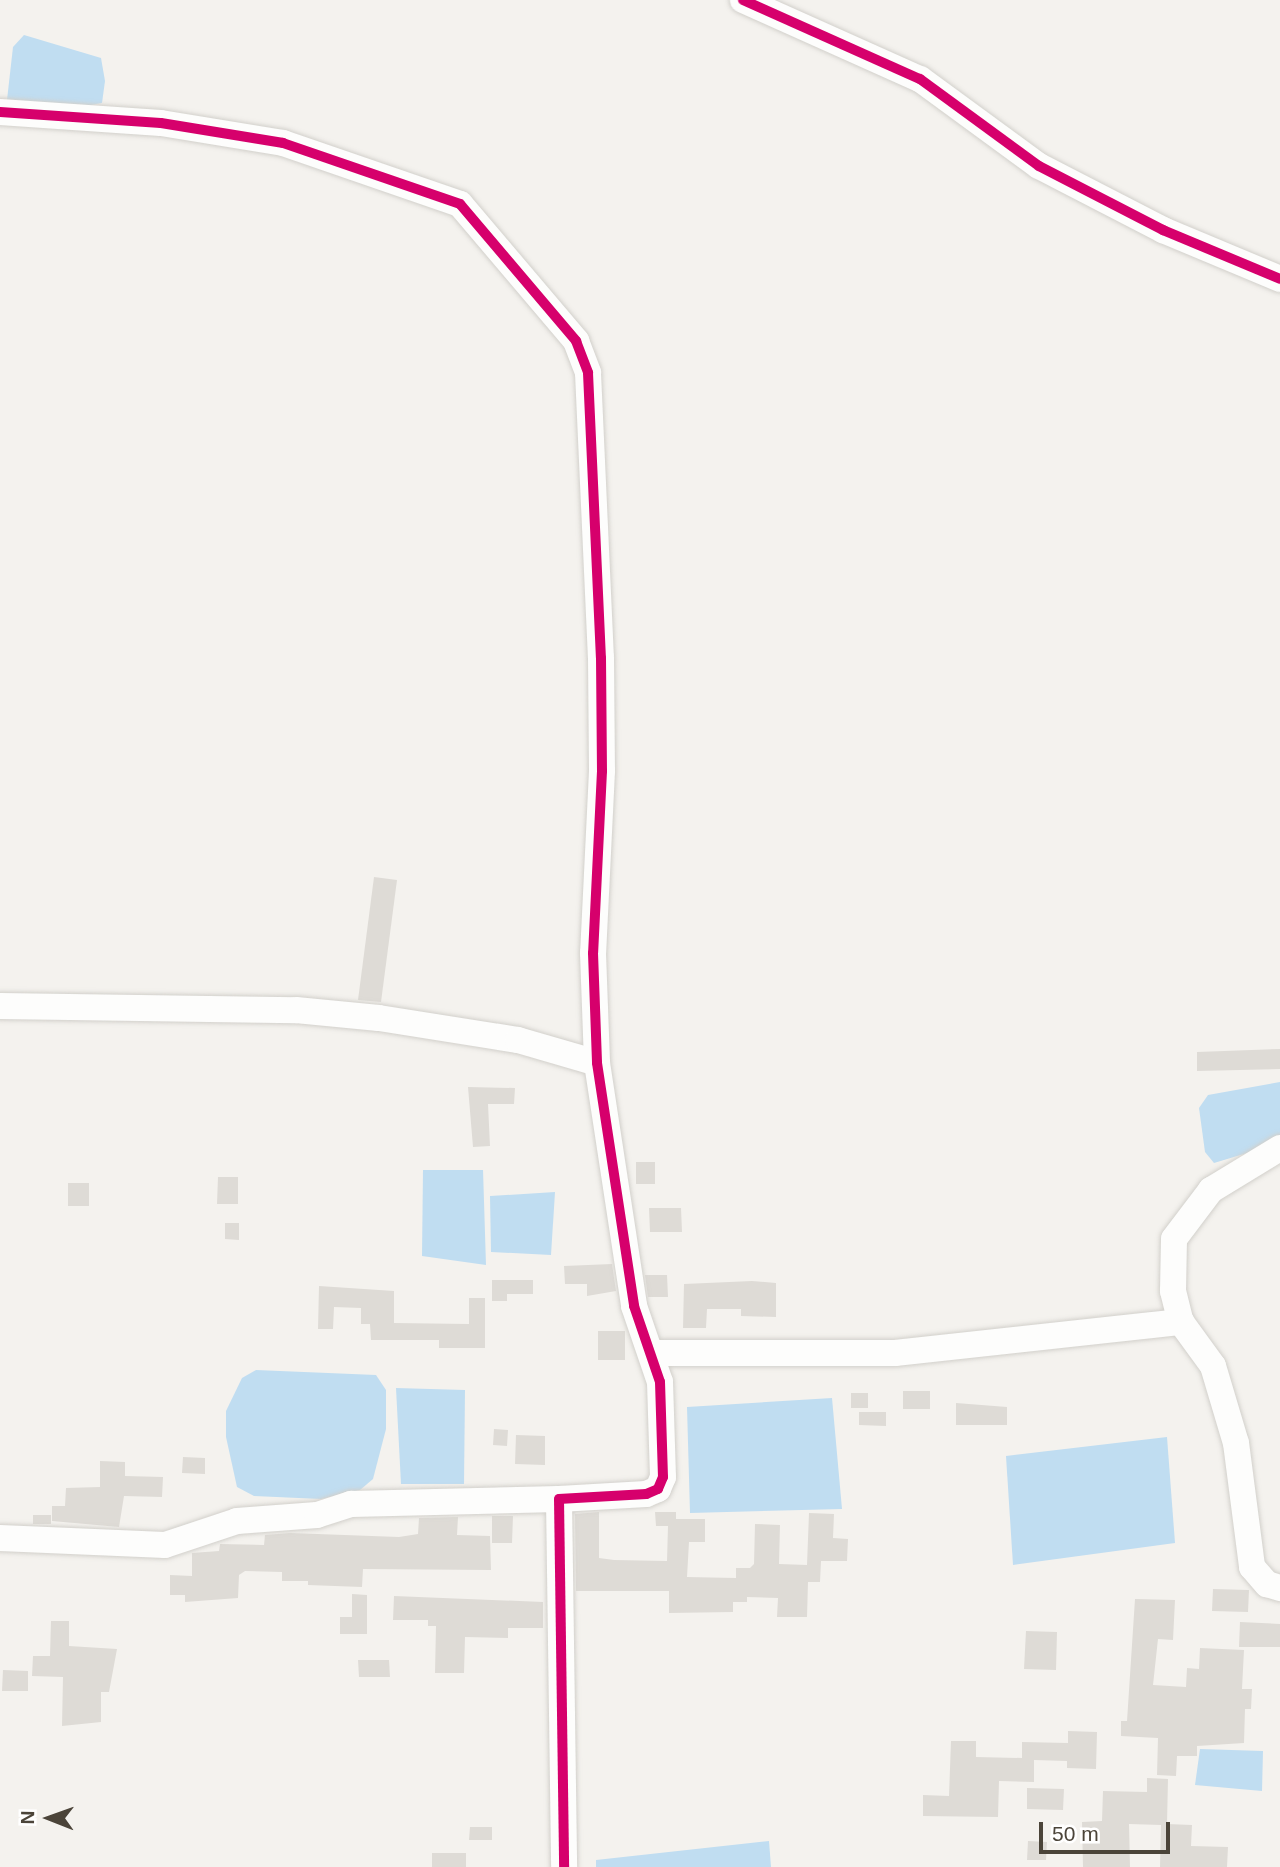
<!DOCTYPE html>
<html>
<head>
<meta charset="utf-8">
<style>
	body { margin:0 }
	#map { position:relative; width:1280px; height:1867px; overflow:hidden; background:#f4f2ee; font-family:Helvetica,sans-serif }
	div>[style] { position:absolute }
	.water>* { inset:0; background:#c0ddf1 }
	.building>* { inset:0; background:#dedbd6 }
	.roads { filter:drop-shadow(0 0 2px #d2d0cb) drop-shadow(0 0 2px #d2d0cb) }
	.minor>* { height:26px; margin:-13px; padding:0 13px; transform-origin:13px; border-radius:13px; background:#fdfdfc }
	.cycleway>* { height:10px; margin:-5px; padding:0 5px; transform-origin:5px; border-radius:5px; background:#d6006c }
	span { translate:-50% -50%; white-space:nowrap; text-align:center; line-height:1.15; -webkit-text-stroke:5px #fff; paint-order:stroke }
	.north { position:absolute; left:14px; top:1783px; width:70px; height:70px; -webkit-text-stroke:5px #fff; paint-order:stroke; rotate:271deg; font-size:19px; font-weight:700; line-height:28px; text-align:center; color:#4b4439 }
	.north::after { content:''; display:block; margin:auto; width:24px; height:32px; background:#4b4439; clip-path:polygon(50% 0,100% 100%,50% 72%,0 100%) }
	.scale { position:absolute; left:1039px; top:1822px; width:131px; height:32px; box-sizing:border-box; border:4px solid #4b4439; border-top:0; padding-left:9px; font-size:21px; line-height:24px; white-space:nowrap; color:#4b4439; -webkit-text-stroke:5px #fff; paint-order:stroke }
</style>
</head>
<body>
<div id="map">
	<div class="water">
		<div style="clip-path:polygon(24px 35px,101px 58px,105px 81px,102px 103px,80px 107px,7px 100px,13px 47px)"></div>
		<div style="clip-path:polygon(1280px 1082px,1280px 1143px,1214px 1163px,1205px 1152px,1199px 1108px,1208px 1095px)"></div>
		<div style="clip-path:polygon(423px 1170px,483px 1170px,486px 1265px,422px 1256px)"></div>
		<div style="clip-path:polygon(555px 1192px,551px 1255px,491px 1252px,490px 1196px)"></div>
		<div style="clip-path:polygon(256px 1370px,376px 1375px,386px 1390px,386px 1429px,373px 1479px,360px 1490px,321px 1499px,254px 1496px,237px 1487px,226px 1437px,226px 1411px,242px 1378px)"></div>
		<div style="clip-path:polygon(396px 1388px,465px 1390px,464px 1484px,401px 1484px)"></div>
		<div style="clip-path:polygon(832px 1398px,842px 1509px,690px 1513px,687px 1407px)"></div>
		<div style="clip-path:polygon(1167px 1437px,1175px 1543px,1013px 1565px,1006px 1456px)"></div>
		<div style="clip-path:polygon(1200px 1749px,1263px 1751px,1262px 1791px,1195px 1785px)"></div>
		<div style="clip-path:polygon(769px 1841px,771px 1867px,596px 1867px,596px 1860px)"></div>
	</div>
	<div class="building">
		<div style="clip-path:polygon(374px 877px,397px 880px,381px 1002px,358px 1000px)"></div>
		<div style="clip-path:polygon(1280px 1049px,1280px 1069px,1197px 1071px,1197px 1052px)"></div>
		<div style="clip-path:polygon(468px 1087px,515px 1088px,514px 1104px,488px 1104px,490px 1146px,473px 1147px)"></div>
		<div style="clip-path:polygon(636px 1162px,655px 1162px,655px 1184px,636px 1184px)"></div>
		<div style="clip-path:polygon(218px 1177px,238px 1177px,238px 1204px,217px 1204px)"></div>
		<div style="clip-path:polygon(68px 1183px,89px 1183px,89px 1206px,68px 1206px)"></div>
		<div style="clip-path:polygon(649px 1208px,681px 1208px,682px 1232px,650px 1232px)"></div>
		<div style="clip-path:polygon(225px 1223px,239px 1223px,239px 1240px,225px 1239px)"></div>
		<div style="clip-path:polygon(612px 1264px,616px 1291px,587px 1296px,587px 1284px,565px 1284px,564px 1266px)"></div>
		<div style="clip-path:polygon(645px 1275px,667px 1275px,668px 1297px,648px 1297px)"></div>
		<div style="clip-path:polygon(492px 1280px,533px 1280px,533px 1294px,507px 1294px,507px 1301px,492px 1301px)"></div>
		<div style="clip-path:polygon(752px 1281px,776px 1283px,776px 1317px,741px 1316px,741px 1309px,707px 1309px,706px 1328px,683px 1328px,684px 1284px)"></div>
		<div style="clip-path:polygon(319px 1286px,394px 1291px,394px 1323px,469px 1324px,469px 1298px,485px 1298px,485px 1348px,439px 1348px,439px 1340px,371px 1340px,370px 1324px,361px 1324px,361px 1308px,334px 1307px,333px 1329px,318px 1329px)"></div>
		<div style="clip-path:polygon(598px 1331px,625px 1331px,625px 1360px,598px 1360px)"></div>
		<div style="clip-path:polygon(903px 1391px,930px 1391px,930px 1409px,903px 1409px)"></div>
		<div style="clip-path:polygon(851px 1393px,868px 1393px,868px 1408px,851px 1408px)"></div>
		<div style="clip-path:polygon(956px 1403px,1007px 1407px,1007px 1425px,956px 1425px)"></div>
		<div style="clip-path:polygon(859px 1412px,886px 1412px,886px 1426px,859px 1425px)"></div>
		<div style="clip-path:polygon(494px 1429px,508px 1430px,507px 1446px,493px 1445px)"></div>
		<div style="clip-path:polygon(516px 1435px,545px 1436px,545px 1465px,515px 1464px)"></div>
		<div style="clip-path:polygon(183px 1457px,205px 1458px,205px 1474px,182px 1473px)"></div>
		<div style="clip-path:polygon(100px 1461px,125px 1462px,125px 1476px,163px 1477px,162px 1497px,124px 1496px,119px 1527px,52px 1521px,52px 1506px,65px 1506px,66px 1488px,100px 1487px)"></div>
		<div style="clip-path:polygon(599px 1512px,599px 1558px,614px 1560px,667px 1561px,668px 1526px,656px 1526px,655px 1512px,676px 1512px,676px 1519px,705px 1519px,705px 1542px,689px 1542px,687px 1577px,736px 1578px,736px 1568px,750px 1568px,754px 1564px,755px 1524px,780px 1525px,779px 1564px,807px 1565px,809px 1513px,834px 1514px,833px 1538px,848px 1539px,847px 1561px,821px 1561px,820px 1582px,808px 1582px,807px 1617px,777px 1617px,778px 1598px,747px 1597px,747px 1602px,733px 1602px,733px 1612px,669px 1613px,669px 1591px,576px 1591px,575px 1514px)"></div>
		<div style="clip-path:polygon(33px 1515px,51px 1515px,51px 1524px,33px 1524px)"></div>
		<div style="clip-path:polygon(492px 1516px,513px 1516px,512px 1543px,492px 1543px)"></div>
		<div style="clip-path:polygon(458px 1517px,457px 1535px,490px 1536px,491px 1570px,363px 1569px,362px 1587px,308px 1585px,308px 1581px,282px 1581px,282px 1572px,245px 1571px,239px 1575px,238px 1598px,185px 1602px,185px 1595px,170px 1595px,170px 1575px,192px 1576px,192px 1553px,219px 1551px,220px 1544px,264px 1545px,265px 1535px,290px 1533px,399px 1537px,418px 1534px,419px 1518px)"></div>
		<div style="clip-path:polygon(1213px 1589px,1249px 1590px,1248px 1612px,1212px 1611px)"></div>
		<div style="clip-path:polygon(352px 1594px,367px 1595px,367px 1634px,340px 1634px,340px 1617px,352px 1617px)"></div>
		<div style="clip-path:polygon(394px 1596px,543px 1602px,543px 1628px,508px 1628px,508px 1638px,465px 1637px,464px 1673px,435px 1673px,436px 1626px,428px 1626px,428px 1620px,393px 1620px)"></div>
		<div style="clip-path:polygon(1135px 1599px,1175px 1600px,1173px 1640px,1158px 1639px,1153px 1685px,1186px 1687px,1187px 1668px,1199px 1669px,1200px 1648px,1244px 1650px,1242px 1689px,1252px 1689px,1251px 1709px,1245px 1709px,1244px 1743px,1197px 1746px,1197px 1756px,1177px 1756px,1176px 1776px,1157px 1775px,1158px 1738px,1121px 1736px,1121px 1721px,1127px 1721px)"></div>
		<div style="clip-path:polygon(51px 1621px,69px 1621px,69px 1646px,117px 1649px,109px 1692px,101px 1692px,101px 1722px,62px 1726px,63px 1677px,32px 1676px,33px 1656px,50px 1656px)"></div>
		<div style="clip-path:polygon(1240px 1622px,1280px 1624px,1280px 1647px,1239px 1647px)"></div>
		<div style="clip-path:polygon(1026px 1631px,1057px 1632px,1056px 1670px,1024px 1669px)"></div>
		<div style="clip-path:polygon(358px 1660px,389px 1660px,390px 1677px,359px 1677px)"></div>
		<div style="clip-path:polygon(3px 1670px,28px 1671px,28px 1691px,2px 1691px)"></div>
		<div style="clip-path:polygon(1068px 1731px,1097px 1732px,1096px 1769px,1067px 1768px,1067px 1761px,1034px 1760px,1034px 1782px,999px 1781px,998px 1817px,923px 1816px,923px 1795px,949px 1796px,951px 1741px,976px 1741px,976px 1757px,1022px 1758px,1022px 1742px,1068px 1743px)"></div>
		<div style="clip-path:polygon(1147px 1778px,1168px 1779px,1167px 1824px,1192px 1825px,1191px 1846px,1228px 1847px,1227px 1867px,1160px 1867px,1161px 1825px,1129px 1824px,1130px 1867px,1083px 1867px,1082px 1822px,1102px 1821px,1103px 1791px,1147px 1792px)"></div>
		<div style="clip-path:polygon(1027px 1788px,1064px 1789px,1063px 1810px,1027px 1809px)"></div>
		<div style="clip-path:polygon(470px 1827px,492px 1827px,492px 1840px,469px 1840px)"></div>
		<div style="clip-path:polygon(1028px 1841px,1047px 1842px,1046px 1860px,1027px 1860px)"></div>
		<div style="clip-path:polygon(432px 1853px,466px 1853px,466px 1867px,432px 1867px)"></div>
	</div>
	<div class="roads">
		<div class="minor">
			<div style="left:743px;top:0;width:194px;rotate:24.1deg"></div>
			<div style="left:920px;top:79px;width:147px;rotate:36.2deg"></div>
			<div style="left:1039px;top:166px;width:140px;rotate:27.3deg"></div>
			<div style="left:1163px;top:230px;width:127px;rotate:22.7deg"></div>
			<div style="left:0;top:112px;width:161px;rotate:3.9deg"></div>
			<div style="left:161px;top:123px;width:124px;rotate:9.3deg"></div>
			<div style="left:283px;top:143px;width:187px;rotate:19deg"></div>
			<div style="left:460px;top:204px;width:180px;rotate:49.7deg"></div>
			<div style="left:576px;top:341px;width:34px;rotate:69deg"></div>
			<div style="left:588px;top:373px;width:285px;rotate:87.4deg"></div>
			<div style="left:601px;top:658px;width:113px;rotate:89.5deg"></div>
			<div style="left:602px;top:771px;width:182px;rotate:92.8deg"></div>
			<div style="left:593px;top:953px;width:110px;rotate:87.9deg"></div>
			<div style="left:597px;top:1063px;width:246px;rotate:81.3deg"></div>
			<div style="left:634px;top:1306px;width:80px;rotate:71.1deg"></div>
			<div style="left:660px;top:1382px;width:95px;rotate:88.2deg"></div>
			<div style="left:663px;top:1477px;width:13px;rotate:113deg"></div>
			<div style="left:658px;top:1489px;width:13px;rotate:157deg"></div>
			<div style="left:646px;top:1494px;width:87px;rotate:176.7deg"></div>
			<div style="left:559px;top:1499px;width:368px;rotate:89.2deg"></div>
			<div style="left:0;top:1006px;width:296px;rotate:0.8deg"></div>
			<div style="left:296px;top:1010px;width:83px;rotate:5.5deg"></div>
			<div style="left:379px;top:1018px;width:141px;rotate:9deg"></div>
			<div style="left:518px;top:1040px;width:82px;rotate:16.2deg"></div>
			<div style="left:1280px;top:1148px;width:81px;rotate:148.7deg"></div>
			<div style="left:1211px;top:1190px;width:61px;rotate:127.1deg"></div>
			<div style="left:1174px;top:1239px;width:52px;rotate:91.1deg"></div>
			<div style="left:1173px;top:1291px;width:32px;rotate:76deg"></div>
			<div style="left:1181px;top:1322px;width:54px;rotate:54deg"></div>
			<div style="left:1213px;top:1366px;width:80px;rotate:73.4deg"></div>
			<div style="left:1236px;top:1443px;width:125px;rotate:82.6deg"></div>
			<div style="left:1252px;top:1567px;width:23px;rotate:49deg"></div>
			<div style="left:1267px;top:1584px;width:14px;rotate:17deg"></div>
			<div style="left:652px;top:1353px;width:243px"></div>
			<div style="left:895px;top:1353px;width:288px;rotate:-6.2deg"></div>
			<div style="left:0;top:1538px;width:165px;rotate:2.4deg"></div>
			<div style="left:165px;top:1545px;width:76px;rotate:-18.4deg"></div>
			<div style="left:237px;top:1521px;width:80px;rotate:-4.3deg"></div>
			<div style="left:317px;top:1515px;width:36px;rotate:-18deg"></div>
			<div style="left:351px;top:1504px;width:208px;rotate:-1.4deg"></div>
		</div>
	</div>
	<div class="cycleway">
		<div style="left:743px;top:0;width:194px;rotate:24.1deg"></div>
		<div style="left:920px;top:79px;width:147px;rotate:36.2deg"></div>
		<div style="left:1039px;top:166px;width:140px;rotate:27.3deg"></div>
		<div style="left:1163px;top:230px;width:127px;rotate:22.7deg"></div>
		<div style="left:0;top:112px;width:161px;rotate:3.9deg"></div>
		<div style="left:161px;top:123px;width:124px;rotate:9.3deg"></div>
		<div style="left:283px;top:143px;width:187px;rotate:19deg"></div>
		<div style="left:460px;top:204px;width:180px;rotate:49.7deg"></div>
		<div style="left:576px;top:341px;width:34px;rotate:69deg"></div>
		<div style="left:588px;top:373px;width:285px;rotate:87.4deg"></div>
		<div style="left:601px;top:658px;width:113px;rotate:89.5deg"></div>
		<div style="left:602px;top:771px;width:182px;rotate:92.8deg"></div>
		<div style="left:593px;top:953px;width:110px;rotate:87.9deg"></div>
		<div style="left:597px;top:1063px;width:246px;rotate:81.3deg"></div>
		<div style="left:634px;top:1306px;width:80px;rotate:71.1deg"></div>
		<div style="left:660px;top:1382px;width:95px;rotate:88.2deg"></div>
		<div style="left:663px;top:1477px;width:13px;rotate:113deg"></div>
		<div style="left:658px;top:1489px;width:13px;rotate:157deg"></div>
		<div style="left:646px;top:1494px;width:87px;rotate:176.7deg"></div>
		<div style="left:559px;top:1499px;width:368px;rotate:89.2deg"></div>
	</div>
	<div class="north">N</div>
	<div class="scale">50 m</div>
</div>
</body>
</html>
